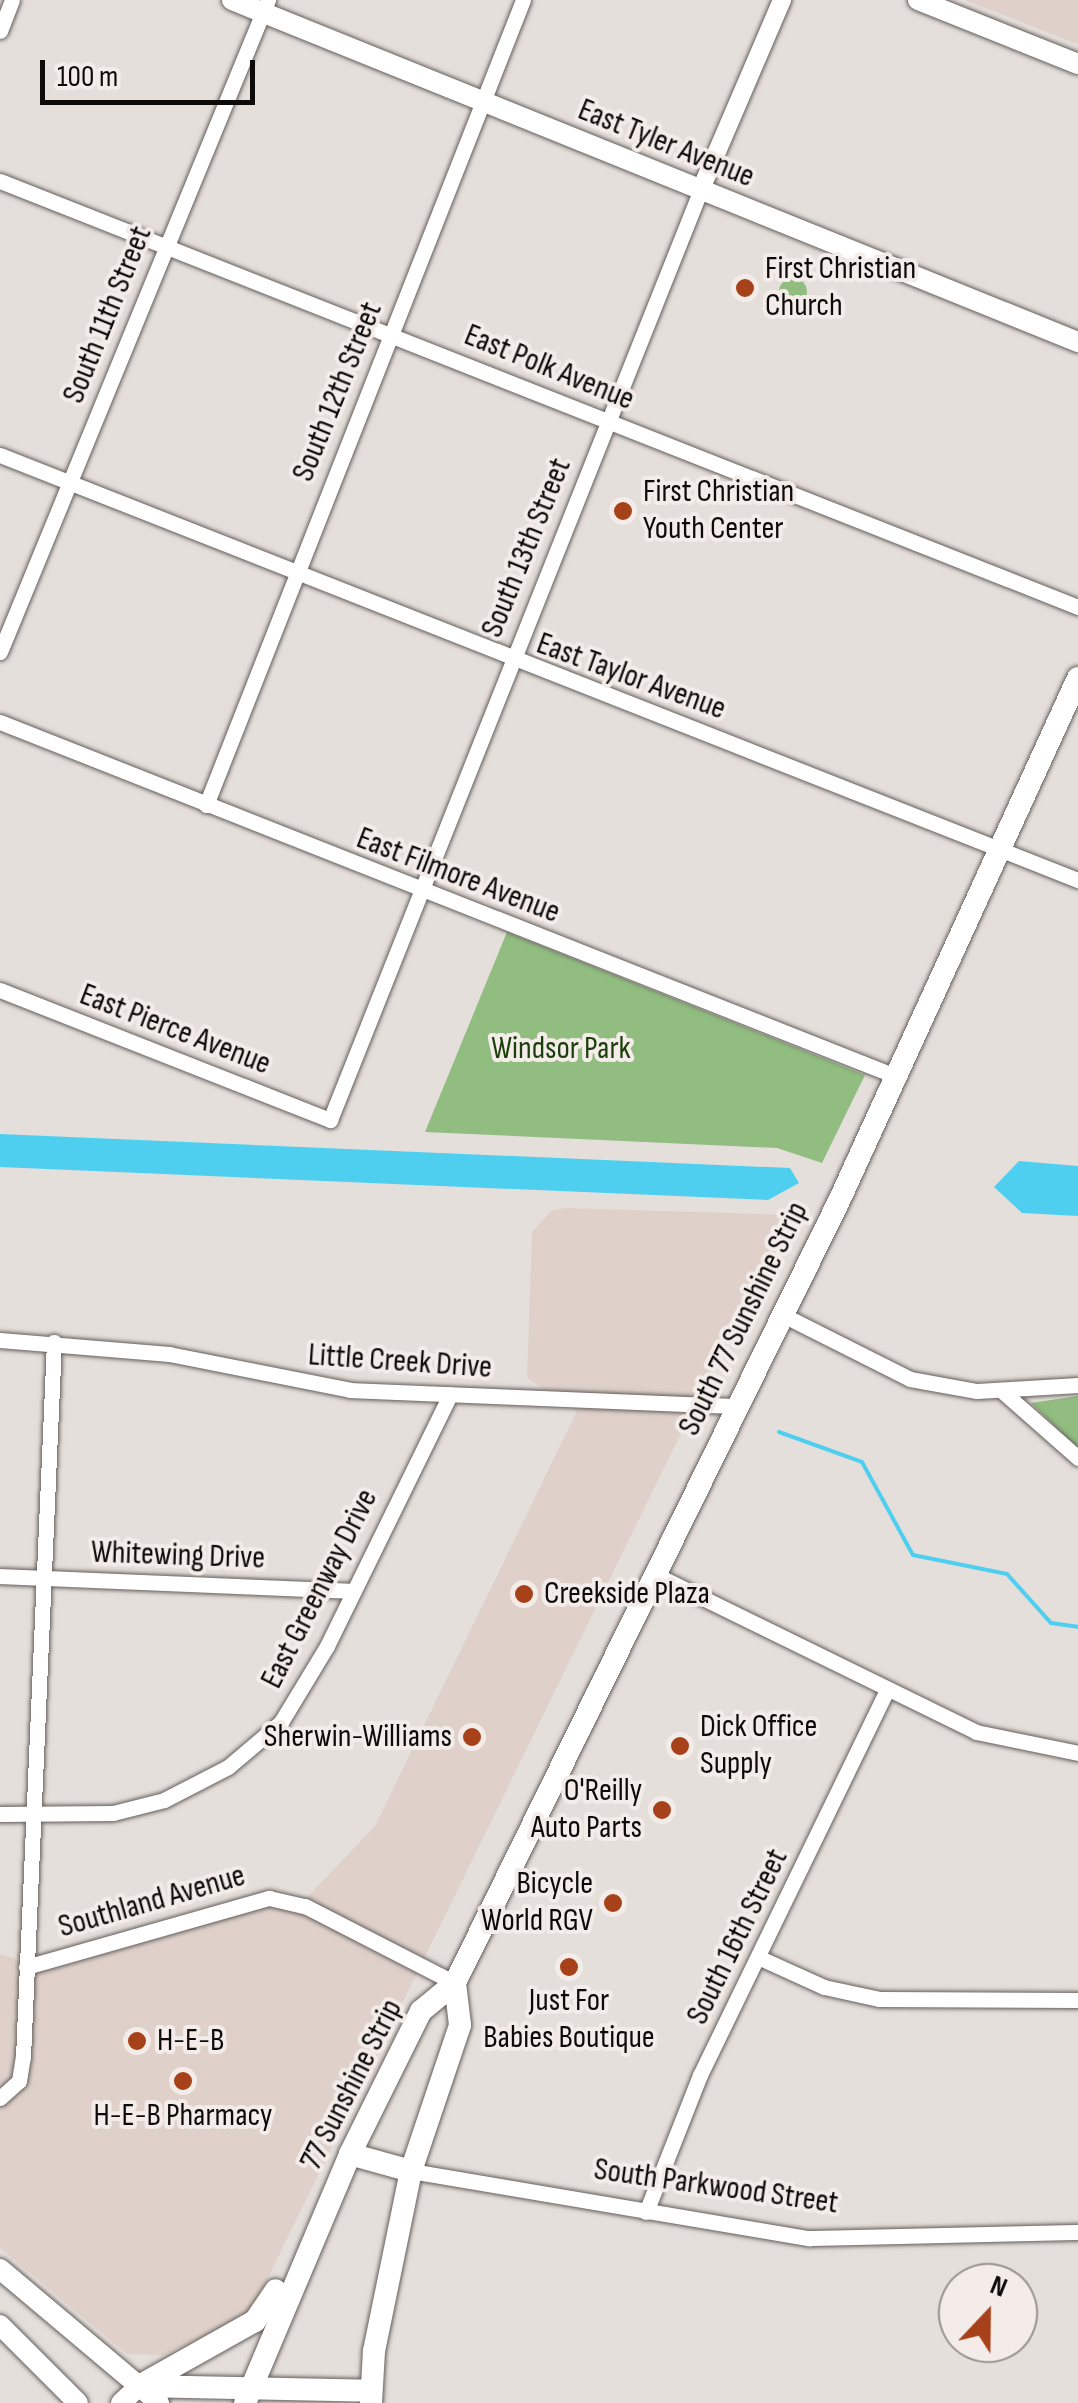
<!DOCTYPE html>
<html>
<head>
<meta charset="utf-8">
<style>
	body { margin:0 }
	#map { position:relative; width:1078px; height:2403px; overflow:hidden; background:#e5dfdb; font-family:"Sofia Sans Condensed",sans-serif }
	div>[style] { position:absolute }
	.built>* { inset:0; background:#dfd1ca }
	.green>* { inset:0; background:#91bd81 }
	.round { border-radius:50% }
	.water>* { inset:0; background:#4fcff0 }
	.stream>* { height:4px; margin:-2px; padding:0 2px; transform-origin:2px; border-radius:2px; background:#4fcff0 }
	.roads { filter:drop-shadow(0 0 2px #645e5b) drop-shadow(0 0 2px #645e5b) }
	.minor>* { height:15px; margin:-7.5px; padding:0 7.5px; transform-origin:7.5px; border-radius:7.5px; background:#fff }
	.tertiary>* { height:18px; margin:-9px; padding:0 9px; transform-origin:9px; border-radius:9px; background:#fff }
	.secondary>* { height:20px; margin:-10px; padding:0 10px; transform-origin:10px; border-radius:10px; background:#fff }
	.primary>* { height:22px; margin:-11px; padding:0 11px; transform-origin:11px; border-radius:11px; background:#fff }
	.dots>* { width:28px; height:28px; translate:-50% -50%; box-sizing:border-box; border:5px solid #f3ece8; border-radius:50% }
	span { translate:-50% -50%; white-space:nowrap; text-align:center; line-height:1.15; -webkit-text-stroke:8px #f3ece8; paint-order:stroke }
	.street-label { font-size:32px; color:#0d0b0a }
	.poi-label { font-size:32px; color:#0d0b0a }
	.left { translate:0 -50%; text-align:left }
	.right { translate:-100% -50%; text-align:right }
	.park-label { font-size:32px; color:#1b3f0a }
	.north { position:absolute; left:938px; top:2263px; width:100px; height:100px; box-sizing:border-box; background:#f3ece8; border:2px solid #97928f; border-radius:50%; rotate:22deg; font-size:28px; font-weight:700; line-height:40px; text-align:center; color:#0d0b0a }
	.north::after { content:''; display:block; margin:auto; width:35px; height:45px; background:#a74119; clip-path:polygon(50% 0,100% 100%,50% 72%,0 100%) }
	.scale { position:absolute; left:40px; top:60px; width:215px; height:45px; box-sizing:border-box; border:5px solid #0d0b0a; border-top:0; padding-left:12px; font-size:30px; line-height:35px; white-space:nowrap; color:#0d0b0a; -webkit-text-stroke:8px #f3ece8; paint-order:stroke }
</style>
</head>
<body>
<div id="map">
	<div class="built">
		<div style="clip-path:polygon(965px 0,1078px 0,1078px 41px,1077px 44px)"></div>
		<div style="clip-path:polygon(565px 1208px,796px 1215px,689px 1417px,260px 2294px,242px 2319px,163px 2355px,127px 2354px,0 2248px,0 1954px,49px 1970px,271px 1905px,293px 1912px,375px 1826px,577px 1411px,527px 1378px,532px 1232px,551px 1211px)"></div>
	</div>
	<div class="green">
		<div class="round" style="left:779px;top:278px;width:28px;height:28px"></div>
		<div style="clip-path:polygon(507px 932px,865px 1075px,822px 1163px,777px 1148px,425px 1132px)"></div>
		<div style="clip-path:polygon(1078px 1396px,1078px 1448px,1031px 1403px)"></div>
	</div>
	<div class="water">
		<div style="clip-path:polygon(0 1134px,790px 1168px,799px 1183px,768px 1200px,0 1167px)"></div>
		<div style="clip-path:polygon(1019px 1161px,1078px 1166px,1078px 1216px,1022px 1213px,994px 1187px)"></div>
	</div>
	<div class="stream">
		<div style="left:779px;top:1432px;width:88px;rotate:19.9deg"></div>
		<div style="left:862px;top:1462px;width:106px;rotate:61.3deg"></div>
		<div style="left:913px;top:1555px;width:96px;rotate:11.4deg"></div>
		<div style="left:1007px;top:1574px;width:66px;rotate:48.1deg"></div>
		<div style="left:1051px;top:1623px;width:27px;rotate:8deg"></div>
	</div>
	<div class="roads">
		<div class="minor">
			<div style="left:0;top:31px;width:33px;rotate:-69deg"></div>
			<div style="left:0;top:181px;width:1159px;rotate:21.56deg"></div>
			<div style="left:0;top:455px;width:1159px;rotate:21.52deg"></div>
			<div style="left:0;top:652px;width:705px;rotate:-67.66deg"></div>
			<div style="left:0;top:722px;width:966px;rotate:21.57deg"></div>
			<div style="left:206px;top:805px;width:865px;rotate:-68.51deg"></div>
			<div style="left:0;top:990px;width:355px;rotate:21.5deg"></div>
			<div style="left:330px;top:1120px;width:1002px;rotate:-68.27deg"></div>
			<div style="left:781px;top:1314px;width:144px;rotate:26.7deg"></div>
			<div style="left:910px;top:1379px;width:68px;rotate:10.2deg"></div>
			<div style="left:977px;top:1391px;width:101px;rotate:-3.4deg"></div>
			<div style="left:0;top:1340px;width:170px;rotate:4.7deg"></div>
			<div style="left:169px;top:1354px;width:185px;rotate:11.2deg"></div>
			<div style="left:350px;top:1390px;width:388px;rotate:2.4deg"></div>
			<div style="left:1001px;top:1390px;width:103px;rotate:41.4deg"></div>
			<div style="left:652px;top:1573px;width:361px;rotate:26.1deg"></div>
			<div style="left:976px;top:1732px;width:104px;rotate:11.6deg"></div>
			<div style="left:0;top:1576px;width:354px;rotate:2.4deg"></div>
			<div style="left:0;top:1814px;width:113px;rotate:-0.5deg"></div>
			<div style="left:113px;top:1813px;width:53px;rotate:-14.3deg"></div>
			<div style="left:164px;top:1800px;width:72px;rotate:-27.3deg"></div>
			<div style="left:228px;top:1767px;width:70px;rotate:-40.3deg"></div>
			<div style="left:281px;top:1722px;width:89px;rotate:-58.8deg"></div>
			<div style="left:327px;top:1646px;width:280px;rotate:-63.9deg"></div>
			<div style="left:760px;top:1958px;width:70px;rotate:24.4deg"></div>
			<div style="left:824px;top:1987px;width:56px;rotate:12.3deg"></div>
			<div style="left:879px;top:1999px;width:199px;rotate:0.3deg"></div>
			<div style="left:26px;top:1967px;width:253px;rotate:-15.9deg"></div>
			<div style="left:269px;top:1898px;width:37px;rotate:13deg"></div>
			<div style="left:305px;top:1906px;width:169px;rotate:27.2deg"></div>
			<div style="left:0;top:2098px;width:25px;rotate:-42deg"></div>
			<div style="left:19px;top:2081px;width:24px;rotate:-81deg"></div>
			<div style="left:23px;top:2057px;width:716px;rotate:-87.52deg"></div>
			<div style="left:411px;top:2171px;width:404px;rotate:9.6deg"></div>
			<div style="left:809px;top:2238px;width:269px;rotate:-1.3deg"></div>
			<div style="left:646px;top:2212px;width:147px;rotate:-68.5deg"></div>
			<div style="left:700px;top:2075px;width:428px;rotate:-64.1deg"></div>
		</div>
		<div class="tertiary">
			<div style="left:701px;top:189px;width:206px;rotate:-66.8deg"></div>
		</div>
		<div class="secondary">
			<div style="left:232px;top:0;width:913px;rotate:22.01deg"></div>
			<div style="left:918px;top:0;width:172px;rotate:21.8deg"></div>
			<div style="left:0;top:2269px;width:208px;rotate:40.1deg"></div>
			<div style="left:0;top:2325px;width:110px;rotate:45deg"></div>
			<div style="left:121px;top:2403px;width:25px;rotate:-43deg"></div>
		</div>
		<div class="primary">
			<div style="left:350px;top:2154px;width:63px;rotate:15.6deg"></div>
			<div style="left:139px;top:2386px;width:133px;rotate:-29.3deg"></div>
			<div style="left:255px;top:2321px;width:37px;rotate:-56deg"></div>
			<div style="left:139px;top:2386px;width:232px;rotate:1.2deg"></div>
			<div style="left:245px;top:2403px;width:270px;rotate:-67.1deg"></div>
			<div style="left:350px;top:2154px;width:160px;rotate:-63.6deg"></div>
			<div style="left:421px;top:2011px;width:44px;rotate:-39.5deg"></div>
			<div style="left:455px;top:1983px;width:871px;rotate:-63.85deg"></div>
			<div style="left:839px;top:1201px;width:575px;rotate:-65.44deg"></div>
			<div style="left:371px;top:2403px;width:52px;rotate:-86.7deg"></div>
			<div style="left:374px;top:2351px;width:184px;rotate:-78.4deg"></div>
			<div style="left:411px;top:2171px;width:154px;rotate:-71.4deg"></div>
			<div style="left:460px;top:2025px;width:42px;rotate:-96.8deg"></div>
		</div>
	</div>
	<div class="dots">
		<div style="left:745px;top:288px;background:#a74119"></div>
		<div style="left:623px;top:511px;background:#a74119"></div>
		<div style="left:524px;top:1594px;background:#a74119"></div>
		<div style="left:472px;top:1737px;background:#a74119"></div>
		<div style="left:680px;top:1746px;background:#a74119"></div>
		<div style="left:662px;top:1810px;background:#a74119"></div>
		<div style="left:613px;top:1903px;background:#a74119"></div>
		<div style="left:569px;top:1967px;background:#a74119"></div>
		<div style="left:137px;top:2041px;background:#a74119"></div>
		<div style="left:183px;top:2081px;background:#a74119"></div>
	</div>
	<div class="street-label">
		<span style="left:666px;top:144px;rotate:22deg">East Tyler Avenue</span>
		<span style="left:108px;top:315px;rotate:-68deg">South 11th Street</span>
		<span style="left:549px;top:368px;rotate:22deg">East Polk Avenue</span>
		<span style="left:338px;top:392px;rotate:-68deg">South 12th Street</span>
		<span style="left:527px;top:548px;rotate:-68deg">South 13th Street</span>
		<span style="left:631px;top:677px;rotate:20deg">East Taylor Avenue</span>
		<span style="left:458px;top:876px;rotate:21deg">East Filmore Avenue</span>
		<span style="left:175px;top:1030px;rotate:21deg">East Pierce Avenue</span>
		<span style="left:744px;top:1319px;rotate:-64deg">South 77 Sunshine Strip</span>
		<span style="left:400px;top:1362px;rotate:4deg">Little Creek Drive</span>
		<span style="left:178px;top:1556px;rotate:2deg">Whitewing Drive</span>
		<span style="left:320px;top:1589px;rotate:-63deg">East Greenway Drive</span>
		<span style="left:152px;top:1902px;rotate:-16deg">Southland Avenue</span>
		<span style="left:738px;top:1937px;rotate:-64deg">South 16th Street</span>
		<span style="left:352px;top:2085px;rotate:-63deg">77 Sunshine Strip</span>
		<span style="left:716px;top:2187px;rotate:8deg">South Parkwood Street</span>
	</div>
	<div class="poi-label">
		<span class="left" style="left:765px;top:288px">First Christian<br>Church</span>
		<span class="left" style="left:643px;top:511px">First Christian<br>Youth Center</span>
		<span class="left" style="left:544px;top:1594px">Creekside Plaza</span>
		<span class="left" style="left:700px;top:1746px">Dick Office<br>Supply</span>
		<span class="right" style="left:452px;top:1737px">Sherwin-Williams</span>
		<span class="right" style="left:642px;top:1810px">O'Reilly<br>Auto Parts</span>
		<span class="right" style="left:593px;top:1903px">Bicycle<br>World RGV</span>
		<span style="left:569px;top:2020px">Just For<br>Babies Boutique</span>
		<span class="left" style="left:157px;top:2041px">H-E-B</span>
		<span style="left:183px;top:2116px">H-E-B Pharmacy</span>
	</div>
	<div class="park-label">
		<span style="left:561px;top:1049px">Windsor Park</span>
	</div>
	<div class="north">N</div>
	<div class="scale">100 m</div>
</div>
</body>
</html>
